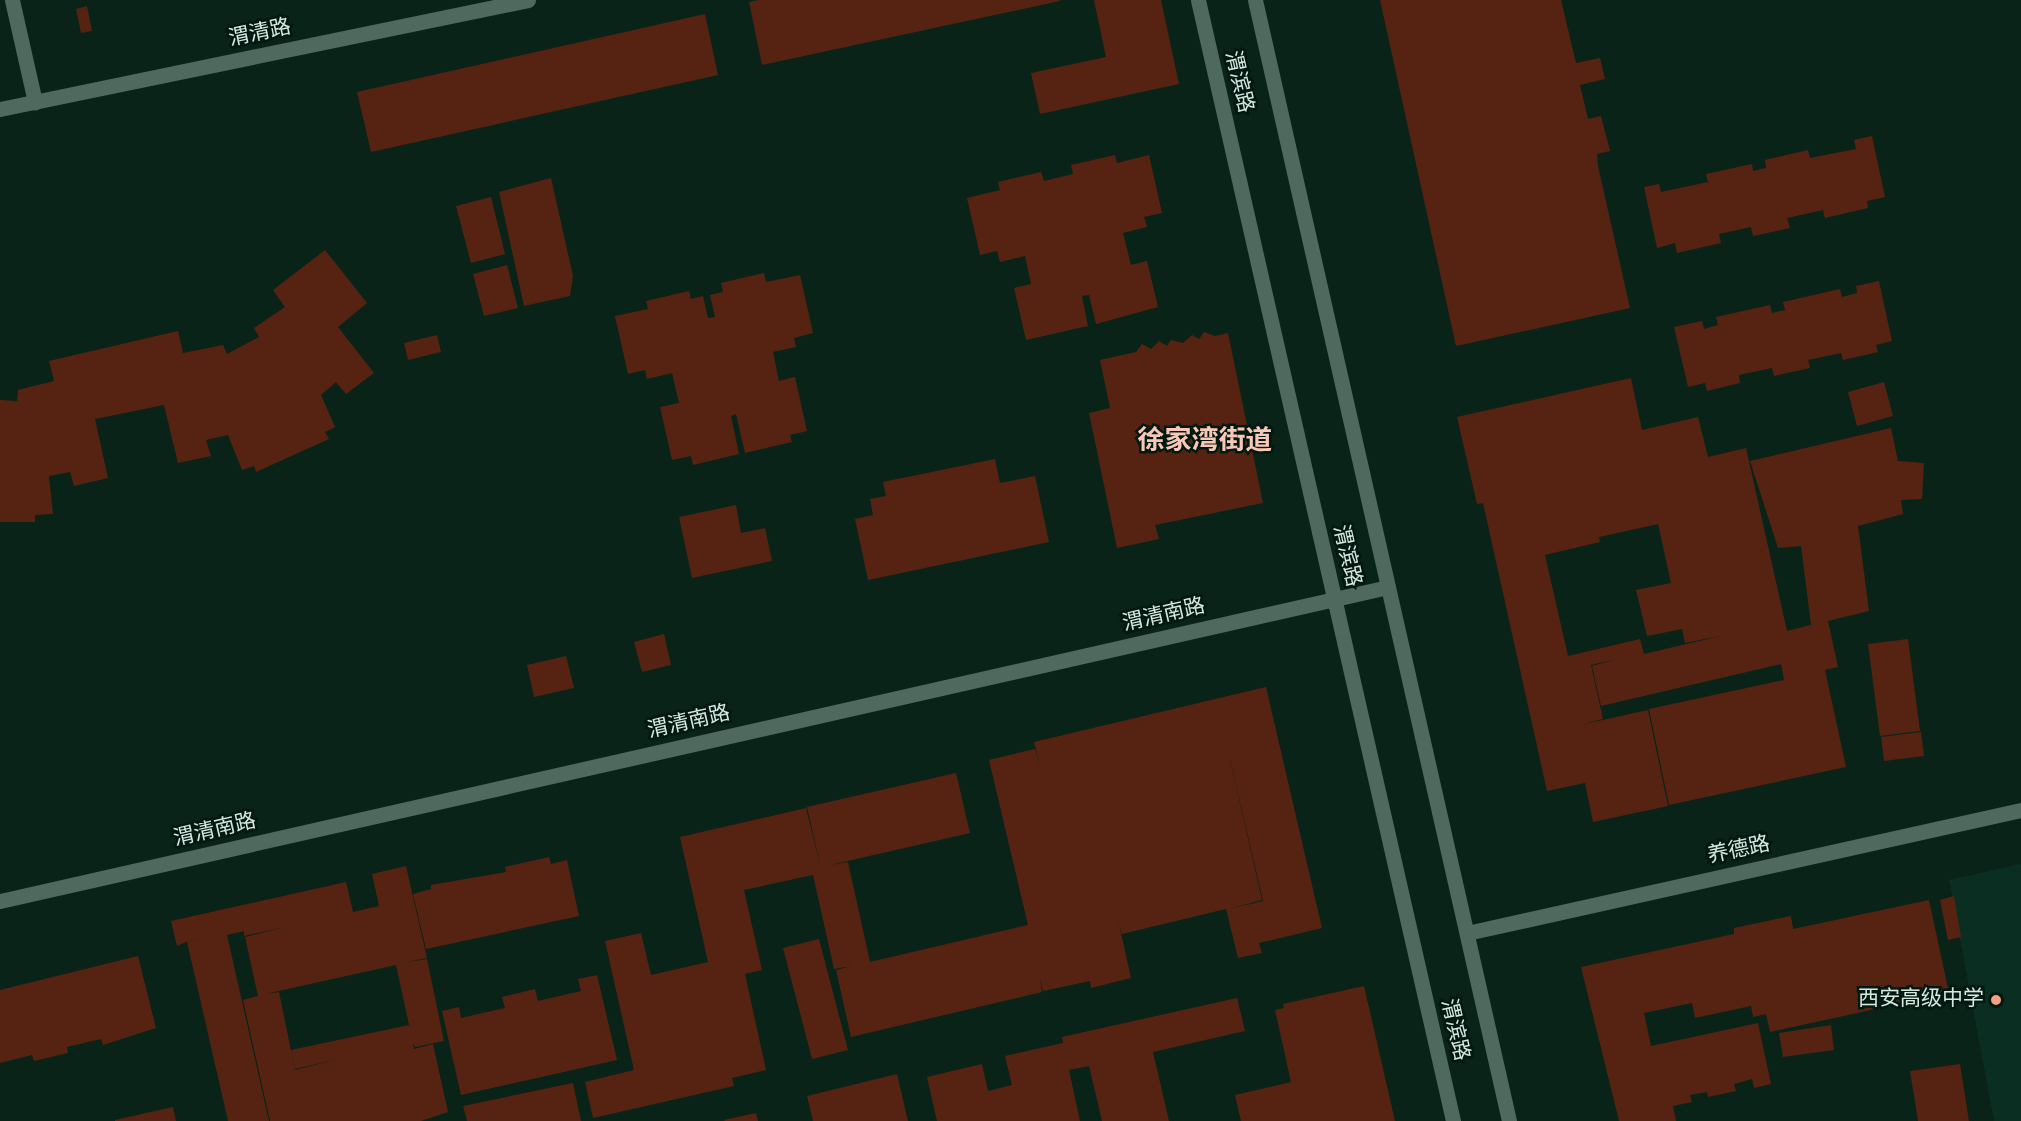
<!DOCTYPE html>
<html>
<head>
<meta charset="utf-8">
<style>
	body { margin:0 }
	#map { position:relative; width:2021px; height:1121px; overflow:hidden; background:#092319; font-family:Overpass,"Noto Sans SC",sans-serif }
	div>[style] { position:absolute }
	.built>* { inset:0; background:#0a2e21 }
	.building>* { inset:0; background:#562312 }
	.minor>* { height:15px; margin:-7.5px; padding:0 7.5px; transform-origin:7.5px; border-radius:7.5px; background:#4f695e }
	.dots>* { width:16px; height:16px; translate:-50% -50%; box-sizing:border-box; border:3px solid #011910; border-radius:50% }
	span { translate:-50% -50%; white-space:nowrap; text-align:center; line-height:1.15; -webkit-text-stroke:5px #011910; paint-order:stroke }
	.street-label { font-size:21px; color:#d8e7e0 }
	.poi-label { font-size:21px; color:#d8e7e0 }
	.right { translate:-100% -50%; text-align:right }
	.district-label { font-size:27px; color:#f8c7b7; font-weight:700 }
</style>
</head>
<body>
<div id="map">
	<div class="built">
		<div style="clip-path:polygon(2021px 864px,2021px 1121px,1994px 1121px,1949px 880px)"></div>
	</div>
	<div class="building">
		<div style="clip-path:polygon(759px 0,1060px 0,1060px 1px,762px 65px,749px 2px)"></div>
		<div style="clip-path:polygon(1094px 0,1161px 0,1179px 84px,1040px 114px,1031px 73px,1106px 57px)"></div>
		<div style="clip-path:polygon(1380px 0,1561px 0,1576px 63px,1600px 58px,1605px 79px,1580px 85px,1588px 119px,1601px 116px,1610px 151px,1597px 154px,1598px 166px,1630px 308px,1456px 346px)"></div>
		<div style="clip-path:polygon(87px 6px,92px 31px,81px 33px,76px 9px)"></div>
		<div style="clip-path:polygon(705px 14px,718px 75px,371px 152px,357px 92px)"></div>
		<div style="clip-path:polygon(1872px 136px,1885px 197px,1867px 201px,1868px 208px,1825px 218px,1823px 210px,1787px 218px,1790px 228px,1753px 236px,1751px 227px,1719px 234px,1721px 243px,1677px 253px,1675px 243px,1657px 248px,1644px 187px,1659px 184px,1661px 192px,1708px 182px,1706px 174px,1752px 164px,1753px 171px,1766px 168px,1765px 160px,1808px 150px,1810px 158px,1856px 149px,1854px 140px)"></div>
		<div style="clip-path:polygon(1115px 155px,1117px 163px,1149px 155px,1162px 213px,1144px 217px,1147px 227px,1123px 233px,1131px 265px,1147px 261px,1158px 307px,1096px 324px,1089px 295px,1082px 296px,1088px 326px,1026px 340px,1014px 288px,1031px 284px,1025px 256px,1000px 262px,997px 251px,980px 255px,967px 198px,1000px 190px,998px 182px,1041px 172px,1044px 181px,1073px 174px,1071px 165px)"></div>
		<div style="clip-path:polygon(551px 178px,573px 276px,570px 296px,524px 306px,499px 192px)"></div>
		<div style="clip-path:polygon(491px 197px,505px 254px,471px 263px,456px 206px)"></div>
		<div style="clip-path:polygon(325px 250px,367px 303px,338px 327px,374px 373px,346px 394px,336px 382px,321px 395px,335px 427px,325px 432px,329px 439px,256px 472px,254px 466px,242px 470px,228px 435px,206px 440px,211px 456px,178px 463px,164px 405px,95px 419px,108px 478px,74px 486px,70px 472px,49px 476px,53px 514px,35px 515px,35px 522px,0 522px,0 400px,17px 401px,18px 390px,54px 381px,49px 361px,178px 331px,183px 353px,223px 345px,227px 354px,259px 337px,254px 328px,285px 307px,273px 290px)"></div>
		<div style="clip-path:polygon(507px 265px,518px 308px,484px 316px,473px 274px)"></div>
		<div style="clip-path:polygon(764px 273px,766px 282px,800px 275px,813px 333px,794px 338px,796px 347px,773px 352px,779px 381px,795px 377px,807px 431px,790px 435px,792px 442px,745px 453px,736px 414px,731px 416px,739px 454px,693px 465px,691px 456px,672px 460px,660px 407px,679px 403px,672px 373px,647px 379px,645px 370px,628px 374px,615px 316px,648px 309px,646px 301px,689px 291px,691px 299px,703px 296px,708px 318px,715px 317px,710px 295px,723px 292px,721px 283px)"></div>
		<div style="clip-path:polygon(1879px 281px,1892px 341px,1876px 345px,1878px 352px,1843px 360px,1841px 353px,1808px 360px,1810px 368px,1774px 376px,1772px 368px,1739px 375px,1740px 383px,1707px 391px,1705px 383px,1688px 387px,1674px 327px,1702px 321px,1704px 329px,1718px 325px,1716px 317px,1770px 305px,1772px 313px,1785px 310px,1783px 302px,1840px 289px,1842px 297px,1857px 293px,1856px 286px)"></div>
		<div style="clip-path:polygon(1204px 332px,1215px 336px,1228px 333px,1263px 503px,1155px 525px,1159px 539px,1117px 548px,1089px 413px,1110px 408px,1100px 360px,1136px 352px,1142px 344px,1151px 349px,1159px 341px,1167px 346px,1171px 340px,1183px 343px,1192px 335px,1199px 339px)"></div>
		<div style="clip-path:polygon(437px 335px,441px 352px,408px 360px,404px 343px)"></div>
		<div style="clip-path:polygon(evenodd,1631px 378px,1642px 430px,1698px 417px,1708px 457px,1746px 448px,1787px 631px,1811px 625px,1801px 546px,1778px 548px,1750px 461px,1891px 428px,1898px 461px,1924px 463px,1922px 499px,1901px 500px,1903px 514px,1858px 526px,1869px 611px,1828px 621px,1838px 667px,1825px 670px,1846px 767px,1669px 805px,1649px 709px,1784px 680px,1781px 664px,1601px 706px,1592px 666px,1617px 659px,1591px 665px,1603px 719px,1580px 725px,1648px 710px,1668px 806px,1593px 822px,1585px 783px,1547px 791px,1483px 503px,1477px 504px,1457px 417px,1631px 378px,1658px 524px,1671px 583px,1636px 590px,1647px 636px,1682px 629px,1685px 643px,1725px 635px,1644px 654px,1640px 639px,1568px 656px,1545px 555px,1600px 542px,1599px 537px,1658px 524px)"></div>
		<div style="clip-path:polygon(1884px 382px,1893px 416px,1857px 426px,1848px 392px)"></div>
		<div style="clip-path:polygon(995px 459px,1000px 483px,1035px 476px,1049px 542px,868px 580px,855px 519px,873px 515px,870px 499px,886px 496px,883px 482px)"></div>
		<div style="clip-path:polygon(736px 505px,741px 533px,765px 528px,772px 561px,692px 578px,679px 517px)"></div>
		<div style="clip-path:polygon(664px 634px,671px 665px,642px 672px,634px 642px)"></div>
		<div style="clip-path:polygon(1908px 639px,1920px 731px,1880px 736px,1868px 644px)"></div>
		<div style="clip-path:polygon(566px 656px,574px 688px,534px 697px,527px 665px)"></div>
		<div style="clip-path:polygon(evenodd,1266px 687px,1322px 928px,1259px 943px,1262px 953px,1238px 958px,1226px 909px,1122px 934px,1119px 924px,1131px 978px,1091px 988px,1090px 981px,1043px 991px,1040px 979px,1042px 992px,851px 1037px,836px 970px,852px 966px,834px 969px,813px 875px,744px 890px,762px 970px,745px 974px,766px 1070px,732px 1078px,734px 1086px,593px 1118px,585px 1082px,634px 1070px,605px 941px,641px 933px,651px 975px,708px 962px,680px 837px,806px 808px,821px 868px,807px 807px,956px 773px,970px 833px,830px 865px,848px 862px,870px 962px,1028px 925px,989px 760px,1035px 749px,1040px 765px,1034px 742px,1266px 687px,1227px 746px,1263px 901px,1229px 909px,1262px 900px,1227px 746px)"></div>
		<div style="clip-path:polygon(1921px 732px,1924px 756px,1884px 761px,1881px 737px)"></div>
		<div style="clip-path:polygon(549px 857px,551px 864px,567px 860px,579px 916px,426px 949px,413px 894px,431px 889px,431px 885px,506px 872px,505px 867px)"></div>
		<div style="clip-path:polygon(evenodd,406px 866px,427px 958px,402px 963px,427px 959px,444px 1041px,415px 1047px,413px 1043px,414px 1049px,433px 1044px,448px 1112px,421px 1121px,270px 1121px,243px 1000px,258px 996px,245px 937px,285px 927px,244px 936px,244px 931px,227px 935px,269px 1121px,228px 1121px,187px 942px,208px 937px,186px 942px,177px 946px,171px 921px,346px 882px,353px 912px,379px 906px,372px 874px,406px 866px,396px 965px,409px 1025px,291px 1050px,295px 1069px,338px 1059px,295px 1070px,279px 992px,265px 994px,396px 965px)"></div>
		<div style="clip-path:polygon(1954px 896px,1961px 937px,1948px 940px,1940px 900px)"></div>
		<div style="clip-path:polygon(1929px 900px,1949px 993px,1770px 1032px,1766px 1014px,1753px 1017px,1751px 1006px,1695px 1018px,1692px 1003px,1644px 1013px,1651px 1046px,1758px 1023px,1771px 1084px,1754px 1088px,1752px 1079px,1734px 1084px,1736px 1091px,1708px 1097px,1707px 1092px,1690px 1095px,1692px 1102px,1673px 1106px,1676px 1121px,1619px 1121px,1581px 967px,1734px 934px,1734px 928px,1791px 916px,1793px 929px)"></div>
		<div style="clip-path:polygon(819px 939px,848px 1050px,812px 1059px,783px 948px)"></div>
		<div style="clip-path:polygon(138px 956px,156px 1028px,103px 1045px,101px 1039px,67px 1047px,68px 1053px,34px 1061px,32px 1055px,0 1063px,0 990px)"></div>
		<div style="clip-path:polygon(597px 975px,617px 1060px,461px 1095px,442px 1011px,459px 1007px,461px 1018px,505px 1008px,502px 997px,535px 989px,538px 1001px,581px 991px,578px 979px)"></div>
		<div style="clip-path:polygon(1364px 986px,1395px 1121px,1241px 1121px,1235px 1095px,1291px 1082px,1275px 1010px,1284px 1008px,1283px 1004px)"></div>
		<div style="clip-path:polygon(1237px 998px,1245px 1031px,1153px 1052px,1169px 1121px,1102px 1121px,1089px 1066px,1069px 1070px,1080px 1121px,937px 1121px,927px 1077px,982px 1064px,988px 1091px,1012px 1085px,1005px 1056px,1063px 1043px,1062px 1037px)"></div>
		<div style="clip-path:polygon(1831px 1025px,1834px 1050px,1783px 1057px,1779px 1033px)"></div>
		<div style="clip-path:polygon(1960px 1064px,1969px 1121px,1918px 1121px,1910px 1071px)"></div>
		<div style="clip-path:polygon(897px 1074px,908px 1121px,813px 1121px,807px 1096px)"></div>
		<div style="clip-path:polygon(573px 1083px,581px 1121px,467px 1121px,463px 1106px)"></div>
		<div style="clip-path:polygon(173px 1107px,176px 1121px,115px 1121px,115px 1120px)"></div>
		<div style="clip-path:polygon(756px 1113px,758px 1121px,725px 1121px,724px 1120px)"></div>
	</div>
	<div class="minor">
		<div style="left:12px;top:0;width:105px;rotate:77.3deg"></div>
		<div style="left:1198px;top:0;width:1150px;rotate:77.18deg"></div>
		<div style="left:1255px;top:0;width:1149px;rotate:77.23deg"></div>
		<div style="left:0;top:109px;width:539px;rotate:-11.66deg"></div>
		<div style="left:0;top:901px;width:1423px;rotate:-12.75deg"></div>
		<div style="left:1467px;top:933px;width:567px;rotate:-12.52deg"></div>
	</div>
	<div class="dots">
		<div style="left:1996px;top:1000px;background:#f39f83"></div>
	</div>
	<div class="street-label">
		<span style="left:260px;top:34px;rotate:-12deg">渭清路</span>
		<span style="left:1238px;top:82px;rotate:77deg">渭滨路</span>
		<span style="left:1346px;top:556px;rotate:77deg">渭滨路</span>
		<span style="left:1164px;top:616px;rotate:-13deg">渭清南路</span>
		<span style="left:689px;top:723px;rotate:-13deg">渭清南路</span>
		<span style="left:215px;top:831px;rotate:-13deg">渭清南路</span>
		<span style="left:1739px;top:851px;rotate:-12deg">养德路</span>
		<span style="left:1454px;top:1030px;rotate:77deg">渭滨路</span>
	</div>
	<div class="poi-label">
		<span class="right" style="left:1984px;top:1000px">西安高级中学</span>
	</div>
	<div class="district-label">
		<span style="left:1205px;top:443px">徐家湾街道</span>
	</div>
</div>
</body>
</html>
